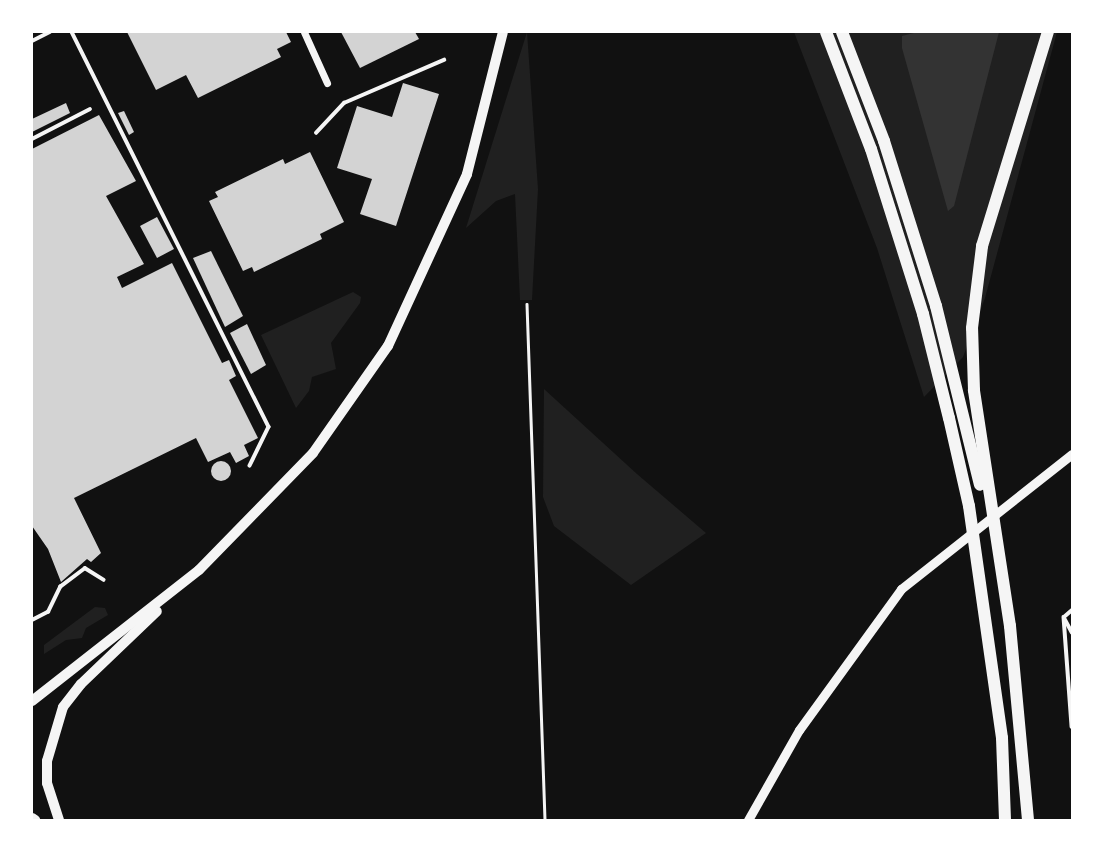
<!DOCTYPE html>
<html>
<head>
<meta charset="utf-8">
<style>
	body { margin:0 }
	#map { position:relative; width:1104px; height:852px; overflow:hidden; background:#111; font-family:Manrope,sans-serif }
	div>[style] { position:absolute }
	.green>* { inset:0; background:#202020 }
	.water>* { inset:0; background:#333 }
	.building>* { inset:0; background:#d3d3d3 }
	.round { border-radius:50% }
	.path>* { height:2.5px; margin:-1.25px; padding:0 1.25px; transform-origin:1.25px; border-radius:1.25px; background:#f5f5f5 }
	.service>* { height:3.5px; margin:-1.75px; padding:0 1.75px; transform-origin:1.75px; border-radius:1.75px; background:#f5f5f5 }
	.minor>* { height:7px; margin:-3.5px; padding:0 3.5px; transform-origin:3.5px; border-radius:3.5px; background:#f5f5f5 }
	.tertiary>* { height:9px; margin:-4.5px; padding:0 4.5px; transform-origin:4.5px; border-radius:4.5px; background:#f5f5f5 }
	.secondary>* { height:10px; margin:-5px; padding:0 5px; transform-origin:5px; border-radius:5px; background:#f5f5f5 }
	.trunk>* { height:12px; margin:-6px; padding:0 6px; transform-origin:6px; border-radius:6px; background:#f5f5f5 }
	span { translate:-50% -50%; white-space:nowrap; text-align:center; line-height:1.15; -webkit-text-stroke:5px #fff; paint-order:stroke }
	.frame { position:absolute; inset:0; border:33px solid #fff; pointer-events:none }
</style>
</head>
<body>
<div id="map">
	<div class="green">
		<div style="clip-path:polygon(527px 32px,538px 189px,532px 300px,520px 300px,515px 194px,496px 201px,466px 228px)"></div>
		<div style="clip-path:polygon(794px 32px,1057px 32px,985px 298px,963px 357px,924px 397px,877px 248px)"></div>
		<div style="clip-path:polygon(353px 292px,361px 297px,360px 303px,331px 343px,336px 369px,312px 377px,309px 391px,296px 408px,261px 335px)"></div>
		<div style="clip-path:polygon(544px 389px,637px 474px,706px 533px,631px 585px,554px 526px,543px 497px)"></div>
		<div style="clip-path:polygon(95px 607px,105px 608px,108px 615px,86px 628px,82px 638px,66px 640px,44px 654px,44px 645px)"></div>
	</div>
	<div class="water">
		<div style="clip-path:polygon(918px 32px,999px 32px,954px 206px,948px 211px,902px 48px,902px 36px)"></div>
	</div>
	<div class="building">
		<div style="clip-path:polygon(127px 32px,286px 32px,291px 42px,277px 49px,281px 57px,198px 98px,186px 75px,156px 90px)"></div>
		<div style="clip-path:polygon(341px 32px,415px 32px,419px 39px,360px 68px)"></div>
		<div style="clip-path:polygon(403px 83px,439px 94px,396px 226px,360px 214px,372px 179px,337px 168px,357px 106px,392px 117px)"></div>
		<div style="clip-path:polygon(66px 103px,70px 113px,32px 132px,32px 119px)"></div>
		<div style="clip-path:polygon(124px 111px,134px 132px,129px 135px,118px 113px)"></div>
		<div style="clip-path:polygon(99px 115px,136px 181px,106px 196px,144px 264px,117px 277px,122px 288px,172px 263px,222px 363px,229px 360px,236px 376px,229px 380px,258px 438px,244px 445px,249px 456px,236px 463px,230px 452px,208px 462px,196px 438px,74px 498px,101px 553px,91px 562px,87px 559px,61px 582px,48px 549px,32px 526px,32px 149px)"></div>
		<div style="clip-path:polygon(310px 152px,344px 222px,320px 234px,322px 239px,254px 272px,252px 267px,243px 271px,209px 201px,218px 197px,215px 192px,283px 159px,285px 164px)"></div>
		<div style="clip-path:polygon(157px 217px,174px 249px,157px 258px,140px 226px)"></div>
		<div style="clip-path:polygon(211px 251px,243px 316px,225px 327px,193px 258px)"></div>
		<div style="clip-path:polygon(247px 324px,266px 365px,251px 374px,230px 333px)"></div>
		<div class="round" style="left:211px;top:461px;width:20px;height:20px"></div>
	</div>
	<div class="path">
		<div style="left:527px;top:304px;width:516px;rotate:88deg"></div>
	</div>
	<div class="service">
		<div style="left:72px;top:32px;width:441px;rotate:63.5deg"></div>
		<div style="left:269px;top:427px;width:43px;rotate:116deg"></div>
		<div style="left:32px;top:41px;width:20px;rotate:-27deg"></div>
		<div style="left:316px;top:133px;width:41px;rotate:-47deg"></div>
		<div style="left:344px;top:103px;width:109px;rotate:-23.3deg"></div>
		<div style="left:32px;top:139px;width:65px;rotate:-27.3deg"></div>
		<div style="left:1064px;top:617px;width:110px;rotate:85.8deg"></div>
		<div style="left:1064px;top:617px;width:11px;rotate:-41deg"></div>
		<div style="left:1065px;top:619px;width:15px;rotate:62deg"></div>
		<div style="left:32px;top:620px;width:18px;rotate:-27deg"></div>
		<div style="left:48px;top:612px;width:28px;rotate:-64deg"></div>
		<div style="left:60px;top:587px;width:31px;rotate:-37deg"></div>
		<div style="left:85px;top:568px;width:22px;rotate:32deg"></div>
	</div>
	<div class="minor">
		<div style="left:304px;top:32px;width:56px;rotate:65.7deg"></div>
	</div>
	<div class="tertiary">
		<div style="left:748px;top:820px;width:103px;rotate:-60.5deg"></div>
		<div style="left:799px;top:730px;width:174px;rotate:-54.1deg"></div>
		<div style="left:901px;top:589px;width:218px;rotate:-38.3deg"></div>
	</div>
	<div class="secondary">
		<div style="left:32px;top:701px;width:212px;rotate:-38.1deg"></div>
		<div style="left:199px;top:570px;width:163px;rotate:-45.7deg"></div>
		<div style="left:313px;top:453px;width:131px;rotate:-55deg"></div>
		<div style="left:388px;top:346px;width:189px;rotate:-65.3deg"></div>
		<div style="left:467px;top:174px;width:146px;rotate:-75.8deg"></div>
		<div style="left:32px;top:818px;width:4px;rotate:34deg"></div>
		<div style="left:59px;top:820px;width:39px;rotate:-108deg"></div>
		<div style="left:47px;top:783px;width:22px;rotate:-90deg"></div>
		<div style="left:47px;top:761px;width:56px;rotate:-73.5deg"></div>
		<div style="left:63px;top:707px;width:29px;rotate:-52deg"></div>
		<div style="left:81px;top:684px;width:105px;rotate:-43.8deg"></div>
	</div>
	<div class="trunk">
		<div style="left:826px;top:32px;width:125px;rotate:69deg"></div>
		<div style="left:871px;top:149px;width:173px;rotate:72.5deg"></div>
		<div style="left:923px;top:314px;width:107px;rotate:76deg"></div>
		<div style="left:949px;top:418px;width:90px;rotate:77.2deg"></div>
		<div style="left:969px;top:506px;width:234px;rotate:81.9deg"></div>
		<div style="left:1002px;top:738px;width:82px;rotate:87.9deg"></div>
		<div style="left:842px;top:32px;width:117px;rotate:68.9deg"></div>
		<div style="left:884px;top:141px;width:173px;rotate:72.5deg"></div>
		<div style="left:936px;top:306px;width:184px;rotate:76.2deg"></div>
		<div style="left:1028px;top:820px;width:195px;rotate:-95.3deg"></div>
		<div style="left:1010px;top:626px;width:239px;rotate:-98.7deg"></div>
		<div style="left:974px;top:390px;width:62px;rotate:-91.8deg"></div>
		<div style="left:972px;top:328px;width:83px;rotate:-83deg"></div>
		<div style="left:982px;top:246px;width:224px;rotate:-72.9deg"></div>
	</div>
	<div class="frame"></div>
</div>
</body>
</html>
